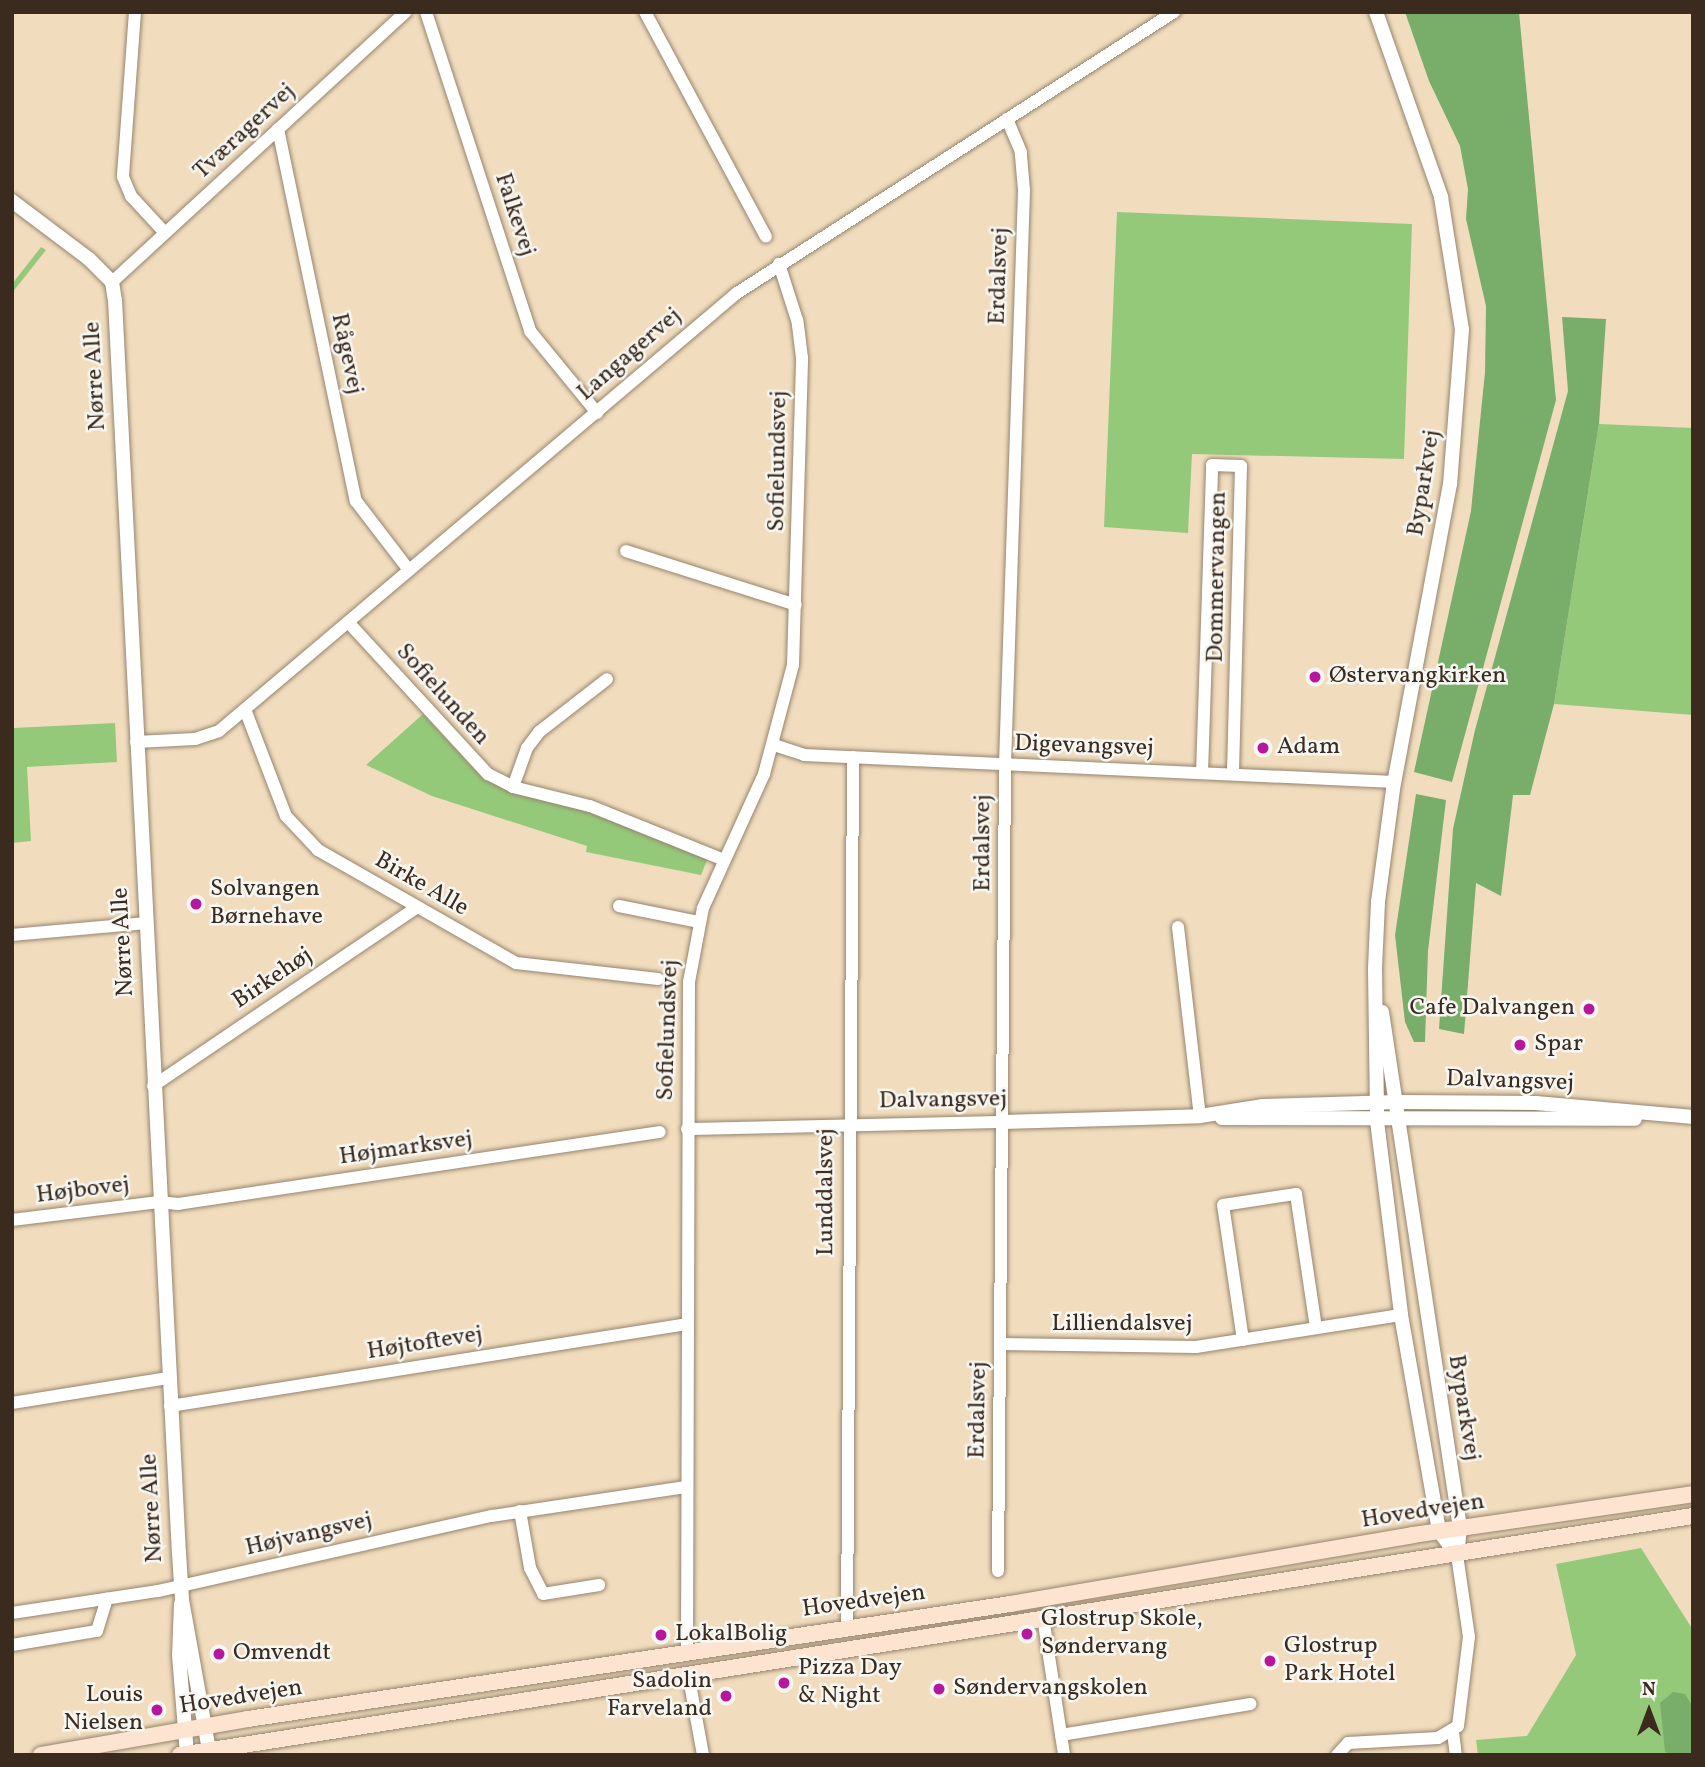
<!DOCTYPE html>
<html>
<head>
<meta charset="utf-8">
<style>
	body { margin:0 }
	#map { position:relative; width:1705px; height:1767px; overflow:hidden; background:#f1ddbe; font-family:Vollkorn,serif }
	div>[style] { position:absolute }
	.green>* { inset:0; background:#95c97a }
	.forest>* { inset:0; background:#78ad6a }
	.roads { filter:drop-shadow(0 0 2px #96846e) drop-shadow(0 0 2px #96846e) }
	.minor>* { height:12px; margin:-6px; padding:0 6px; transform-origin:6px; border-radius:6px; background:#fff }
	.tertiary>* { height:14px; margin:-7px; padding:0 7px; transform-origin:7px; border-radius:7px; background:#fff }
	.secondary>* { height:16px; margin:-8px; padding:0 8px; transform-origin:8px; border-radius:8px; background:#fde4d0 }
	.dots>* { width:19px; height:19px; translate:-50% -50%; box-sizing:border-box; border:4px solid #f6f6f2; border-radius:50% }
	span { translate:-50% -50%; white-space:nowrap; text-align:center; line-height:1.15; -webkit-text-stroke:5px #f6f6f2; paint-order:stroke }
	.street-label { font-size:24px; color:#3b2a1e }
	.poi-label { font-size:24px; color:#3b2a1e }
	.left { translate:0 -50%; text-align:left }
	.right { translate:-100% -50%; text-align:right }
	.frame { position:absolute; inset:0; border:14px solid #3b2a1e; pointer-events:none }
	.north { position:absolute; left:1614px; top:1676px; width:70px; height:70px; -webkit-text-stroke:5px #f6f6f2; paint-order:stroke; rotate:0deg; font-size:19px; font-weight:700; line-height:28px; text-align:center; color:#3b2a1e }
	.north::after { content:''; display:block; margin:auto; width:24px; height:32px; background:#3b2a1e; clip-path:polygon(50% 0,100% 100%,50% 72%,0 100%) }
</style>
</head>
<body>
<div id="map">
	<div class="green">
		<div style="clip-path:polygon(1117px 212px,1412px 224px,1404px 459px,1192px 454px,1188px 533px,1104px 527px)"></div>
		<div style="clip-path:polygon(41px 247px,46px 250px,12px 293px,12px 284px)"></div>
		<div style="clip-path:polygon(1599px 424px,1693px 428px,1693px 715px,1554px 704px)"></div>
		<div style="clip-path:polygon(12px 695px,14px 728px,115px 723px,117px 762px,27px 767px,31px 841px,12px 843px)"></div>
		<div style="clip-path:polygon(423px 714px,481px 776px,507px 789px,587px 810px,708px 858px,701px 875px,586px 852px,587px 846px,432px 796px,366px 765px)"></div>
		<div style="clip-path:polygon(1641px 1548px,1693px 1630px,1693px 1755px,1478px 1755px,1476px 1740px,1527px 1736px,1576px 1655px,1556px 1564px)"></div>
	</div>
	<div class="forest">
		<div style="clip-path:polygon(1405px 12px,1519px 12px,1556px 400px,1452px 782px,1414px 772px,1471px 511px,1485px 372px,1486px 306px,1466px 219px,1468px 189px,1460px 146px,1429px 81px)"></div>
		<div style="clip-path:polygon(1562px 317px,1606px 319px,1599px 424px,1554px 704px,1530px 795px,1513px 795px,1501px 896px,1476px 883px,1464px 1034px,1439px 1029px,1453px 829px,1475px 730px,1568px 391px)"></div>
		<div style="clip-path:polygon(1416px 794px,1446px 800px,1428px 951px,1425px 1042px,1414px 1042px,1405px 1022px,1395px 935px)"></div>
		<div style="clip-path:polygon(1673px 1692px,1685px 1694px,1693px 1707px,1693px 1755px,1668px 1755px,1665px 1751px,1660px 1703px)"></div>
	</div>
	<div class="roads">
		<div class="minor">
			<div style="left:135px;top:12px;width:165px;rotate:94.2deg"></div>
			<div style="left:123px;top:177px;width:21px;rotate:67deg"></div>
			<div style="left:131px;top:196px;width:50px;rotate:47.4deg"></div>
			<div style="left:426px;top:12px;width:336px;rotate:71.9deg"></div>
			<div style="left:530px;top:331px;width:106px;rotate:50.7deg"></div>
			<div style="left:645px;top:12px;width:255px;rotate:61.7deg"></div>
			<div style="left:278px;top:129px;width:380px;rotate:78.2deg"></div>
			<div style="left:356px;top:501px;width:87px;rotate:52.5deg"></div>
			<div style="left:112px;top:282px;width:399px;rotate:-42.6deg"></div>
			<div style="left:626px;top:551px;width:178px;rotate:17.6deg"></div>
			<div style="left:348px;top:622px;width:207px;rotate:47.4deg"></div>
			<div style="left:488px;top:774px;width:28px;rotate:27deg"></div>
			<div style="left:513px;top:787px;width:79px;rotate:13.9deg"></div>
			<div style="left:590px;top:806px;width:142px;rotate:21.9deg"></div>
			<div style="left:246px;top:712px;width:111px;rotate:69deg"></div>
			<div style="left:286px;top:816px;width:47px;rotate:46.7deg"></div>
			<div style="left:318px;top:850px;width:228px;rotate:29.7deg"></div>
			<div style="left:516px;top:963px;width:143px;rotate:6.4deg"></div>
			<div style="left:136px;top:742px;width:59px;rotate:-2.9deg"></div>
			<div style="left:195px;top:739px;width:25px;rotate:-18deg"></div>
			<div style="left:219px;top:731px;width:678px;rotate:-40.22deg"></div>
			<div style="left:737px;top:293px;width:520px;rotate:-32.74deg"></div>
			<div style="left:774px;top:745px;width:32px;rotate:18deg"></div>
			<div style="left:804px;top:755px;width:591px;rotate:2.62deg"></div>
			<div style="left:1202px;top:773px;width:308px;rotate:-88.1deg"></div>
			<div style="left:1212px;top:465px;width:29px;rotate:2deg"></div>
			<div style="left:1241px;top:466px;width:308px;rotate:91.5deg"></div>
			<div style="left:513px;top:787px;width:41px;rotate:-70.3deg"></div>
			<div style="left:527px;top:748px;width:20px;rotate:-53deg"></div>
			<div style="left:539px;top:732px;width:86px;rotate:-37.9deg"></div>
			<div style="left:619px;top:906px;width:82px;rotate:11.3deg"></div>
			<div style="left:1178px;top:927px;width:190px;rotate:83.4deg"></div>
			<div style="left:12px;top:935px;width:135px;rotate:-5.1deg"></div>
			<div style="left:153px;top:1086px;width:319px;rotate:-34.1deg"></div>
			<div style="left:687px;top:1129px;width:316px;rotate:-1.3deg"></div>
			<div style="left:12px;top:1220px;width:148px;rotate:-7deg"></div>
			<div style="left:159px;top:1202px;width:19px;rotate:6deg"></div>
			<div style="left:178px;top:1204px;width:487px;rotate:-8.5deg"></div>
			<div style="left:1243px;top:1340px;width:136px;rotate:-98.4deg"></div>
			<div style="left:1223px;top:1205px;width:74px;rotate:-8.6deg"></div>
			<div style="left:1296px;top:1194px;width:135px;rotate:81.5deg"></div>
			<div style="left:1001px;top:1344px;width:195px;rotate:0.9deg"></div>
			<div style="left:1196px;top:1347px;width:207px;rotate:-8.9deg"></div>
			<div style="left:12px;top:1403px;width:158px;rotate:-9.1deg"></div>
			<div style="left:170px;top:1406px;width:523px;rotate:-9.01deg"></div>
			<div style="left:520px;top:1511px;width:58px;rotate:80deg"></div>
			<div style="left:530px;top:1568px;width:29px;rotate:63deg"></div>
			<div style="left:543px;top:1594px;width:57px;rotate:-9.1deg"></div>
			<div style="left:998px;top:1571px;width:807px;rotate:-89.5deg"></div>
			<div style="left:1005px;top:764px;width:574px;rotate:-88.1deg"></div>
			<div style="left:1024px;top:190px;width:38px;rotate:-95deg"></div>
			<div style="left:1021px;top:152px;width:36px;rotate:-113deg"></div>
			<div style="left:12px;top:1613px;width:148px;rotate:-8.6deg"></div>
			<div style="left:158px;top:1591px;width:342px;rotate:-12.7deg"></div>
			<div style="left:492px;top:1516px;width:195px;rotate:-8.5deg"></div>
			<div style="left:1043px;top:1617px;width:140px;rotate:81.3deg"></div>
			<div style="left:847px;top:1627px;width:870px;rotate:-89.6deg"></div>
			<div style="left:12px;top:1645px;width:86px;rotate:-9.4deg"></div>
			<div style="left:97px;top:1631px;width:34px;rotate:-73deg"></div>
			<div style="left:687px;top:1651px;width:669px;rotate:-89.83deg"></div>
			<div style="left:689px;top:982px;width:75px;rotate:-79.3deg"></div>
			<div style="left:703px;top:908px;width:147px;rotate:-65.5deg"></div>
			<div style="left:764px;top:774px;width:113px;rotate:-75.1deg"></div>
			<div style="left:793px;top:665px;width:307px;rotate:-88.3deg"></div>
			<div style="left:802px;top:358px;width:38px;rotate:-97deg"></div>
			<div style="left:797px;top:320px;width:59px;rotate:-107.8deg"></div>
			<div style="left:688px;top:1673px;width:83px;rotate:79.6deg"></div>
			<div style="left:1453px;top:1732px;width:23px;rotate:83deg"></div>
			<div style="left:1061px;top:1735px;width:192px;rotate:-9.3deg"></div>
			<div style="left:1337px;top:1755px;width:16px;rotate:-47deg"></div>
			<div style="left:1348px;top:1743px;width:90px;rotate:-3.2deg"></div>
			<div style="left:1438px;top:1738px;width:23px;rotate:-31deg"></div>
			<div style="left:1458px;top:1726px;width:90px;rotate:-83deg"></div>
			<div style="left:1469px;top:1637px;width:83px;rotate:-98.3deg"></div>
		</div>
		<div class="tertiary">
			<div style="left:1376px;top:12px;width:196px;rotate:70.6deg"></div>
			<div style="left:1441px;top:197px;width:134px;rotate:81deg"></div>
			<div style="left:1462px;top:329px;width:155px;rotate:94.4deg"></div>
			<div style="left:1450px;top:484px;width:303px;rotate:100.6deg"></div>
			<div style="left:1394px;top:782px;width:121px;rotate:97.6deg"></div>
			<div style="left:1378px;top:902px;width:67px;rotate:92.6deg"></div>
			<div style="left:1375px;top:969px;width:152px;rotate:89.2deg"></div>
			<div style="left:1377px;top:1121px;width:195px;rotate:82.9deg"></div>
			<div style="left:1401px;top:1315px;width:219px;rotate:80deg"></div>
			<div style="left:1439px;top:1531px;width:30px;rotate:53deg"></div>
			<div style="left:12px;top:201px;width:96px;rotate:37deg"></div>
			<div style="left:89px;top:259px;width:33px;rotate:45deg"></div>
			<div style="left:112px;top:282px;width:18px;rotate:81deg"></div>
			<div style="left:115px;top:300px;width:1255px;rotate:87.08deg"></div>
			<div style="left:179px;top:1553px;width:47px;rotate:86.3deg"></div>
			<div style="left:182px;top:1600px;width:158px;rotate:79.8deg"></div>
			<div style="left:1382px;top:1012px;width:522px;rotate:81.4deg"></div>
			<div style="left:1460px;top:1528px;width:27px;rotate:96deg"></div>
			<div style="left:1222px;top:1118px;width:413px;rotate:0.1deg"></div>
			<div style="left:1003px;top:1122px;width:197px;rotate:-1.7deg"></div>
			<div style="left:1200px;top:1116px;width:64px;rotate:-9deg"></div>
			<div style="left:1263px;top:1106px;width:135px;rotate:-1.7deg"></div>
			<div style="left:1398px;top:1102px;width:138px;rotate:0.4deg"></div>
			<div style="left:1536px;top:1103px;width:158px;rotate:5.1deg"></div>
			<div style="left:181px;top:1604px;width:51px;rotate:92.2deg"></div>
			<div style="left:179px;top:1655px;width:100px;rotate:85.4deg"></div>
		</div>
		<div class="secondary">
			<div style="left:41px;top:1755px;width:210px;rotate:-9.9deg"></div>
			<div style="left:248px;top:1719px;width:771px;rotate:-8.58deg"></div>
			<div style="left:1010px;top:1604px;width:409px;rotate:-9.7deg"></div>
			<div style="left:1413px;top:1535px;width:283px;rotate:-8.3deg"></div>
			<div style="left:180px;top:1755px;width:1532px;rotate:-8.98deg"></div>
		</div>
	</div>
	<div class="dots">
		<div style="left:1315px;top:677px;background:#b5179e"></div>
		<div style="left:1263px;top:748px;background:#b5179e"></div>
		<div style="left:196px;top:904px;background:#b5179e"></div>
		<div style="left:1589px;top:1009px;background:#b5179e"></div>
		<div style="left:1520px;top:1045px;background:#b5179e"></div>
		<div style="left:1027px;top:1634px;background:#b5179e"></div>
		<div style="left:661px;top:1635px;background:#b5179e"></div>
		<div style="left:219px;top:1654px;background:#b5179e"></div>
		<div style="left:1270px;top:1661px;background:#b5179e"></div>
		<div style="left:784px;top:1683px;background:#b5179e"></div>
		<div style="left:939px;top:1689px;background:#b5179e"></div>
		<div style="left:726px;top:1696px;background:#b5179e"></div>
		<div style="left:157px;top:1710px;background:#b5179e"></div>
	</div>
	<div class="street-label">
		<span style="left:245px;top:132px;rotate:-43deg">Tværagervej</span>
		<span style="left:514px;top:215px;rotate:72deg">Falkevej</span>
		<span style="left:1000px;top:276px;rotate:-88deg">Erdalsvej</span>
		<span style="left:346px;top:354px;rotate:78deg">Rågevej</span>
		<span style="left:630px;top:355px;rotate:-41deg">Langagervej</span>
		<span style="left:96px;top:376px;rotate:-93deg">Nørre Alle</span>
		<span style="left:779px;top:461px;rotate:-89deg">Sofielundsvej</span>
		<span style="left:1425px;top:483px;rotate:-81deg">Byparkvej</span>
		<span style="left:1218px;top:577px;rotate:-89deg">Dommervangen</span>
		<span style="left:442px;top:695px;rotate:48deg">Sofielunden</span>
		<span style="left:1084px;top:747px;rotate:2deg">Digevangsvej</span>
		<span style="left:984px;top:843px;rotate:-90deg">Erdalsvej</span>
		<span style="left:421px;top:885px;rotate:30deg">Birke Alle</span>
		<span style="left:124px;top:942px;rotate:-93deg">Nørre Alle</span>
		<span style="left:273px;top:979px;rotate:-34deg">Birkehøj</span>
		<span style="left:669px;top:1030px;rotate:-88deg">Sofielundsvej</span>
		<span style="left:1510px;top:1082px;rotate:2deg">Dalvangsvej</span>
		<span style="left:943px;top:1101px;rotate:-1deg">Dalvangsvej</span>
		<span style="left:406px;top:1149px;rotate:-8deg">Højmarksvej</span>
		<span style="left:83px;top:1191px;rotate:-7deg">Højbovej</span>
		<span style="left:827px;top:1192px;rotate:-90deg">Lunddalsvej</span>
		<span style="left:1122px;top:1325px">Lilliendalsvej</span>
		<span style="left:425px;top:1344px;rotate:-9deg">Højtoftevej</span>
		<span style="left:1463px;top:1408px;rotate:81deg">Byparkvej</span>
		<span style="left:979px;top:1410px;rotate:-89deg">Erdalsvej</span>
		<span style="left:153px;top:1508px;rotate:-93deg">Nørre Alle</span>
		<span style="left:1423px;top:1512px;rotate:-9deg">Hovedvejen</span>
		<span style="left:309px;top:1535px;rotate:-13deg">Højvangsvej</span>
		<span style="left:864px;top:1602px;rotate:-8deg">Hovedvejen</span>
		<span style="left:241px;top:1698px;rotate:-9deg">Hovedvejen</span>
	</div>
	<div class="poi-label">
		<span class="left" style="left:1329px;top:677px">Østervangkirken</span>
		<span class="left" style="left:1277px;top:748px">Adam</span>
		<span class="left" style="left:210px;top:904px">Solvangen<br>Børnehave</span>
		<span class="right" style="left:1575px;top:1009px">Cafe Dalvangen</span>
		<span class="left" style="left:1534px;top:1045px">Spar</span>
		<span class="left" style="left:1041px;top:1634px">Glostrup Skole,<br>Søndervang</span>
		<span class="left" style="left:675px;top:1635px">LokalBolig</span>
		<span class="left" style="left:1284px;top:1661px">Glostrup<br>Park Hotel</span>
		<span class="left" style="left:233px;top:1654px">Omvendt</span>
		<span class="left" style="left:798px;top:1683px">Pizza Day<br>&amp; Night</span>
		<span class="right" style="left:712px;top:1696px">Sadolin<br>Farveland</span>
		<span class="left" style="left:953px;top:1689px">Søndervangskolen</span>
		<span class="right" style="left:143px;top:1710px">Louis<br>Nielsen</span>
	</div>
	<div class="frame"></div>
	<div class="north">N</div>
</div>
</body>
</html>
